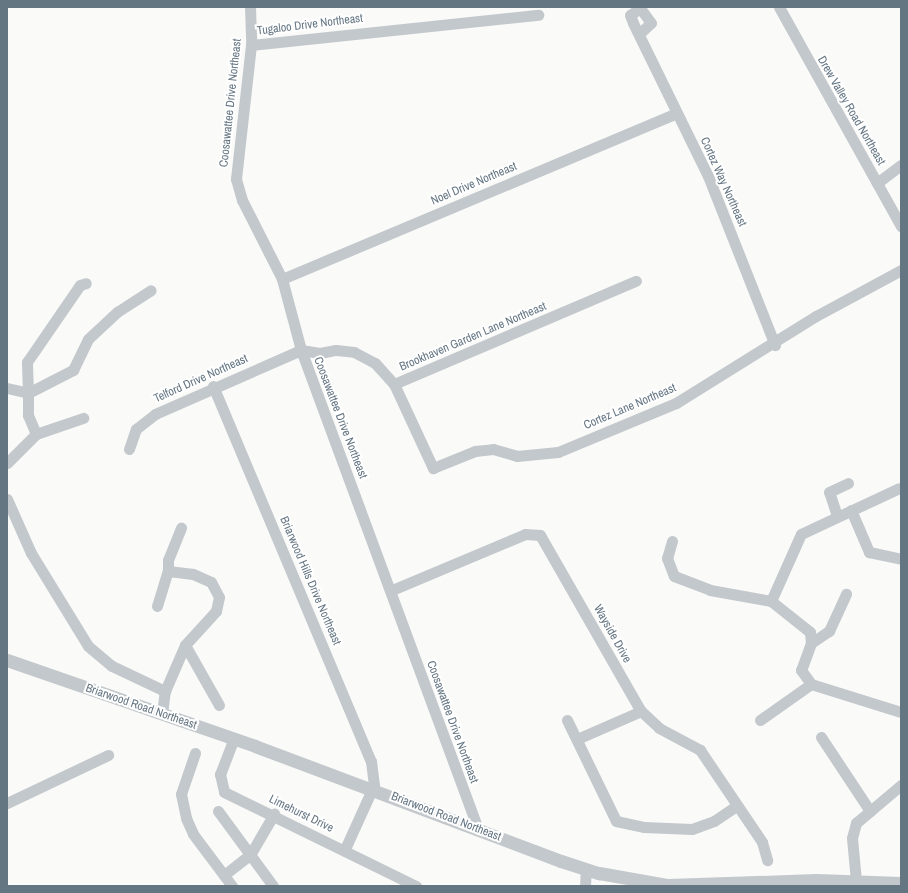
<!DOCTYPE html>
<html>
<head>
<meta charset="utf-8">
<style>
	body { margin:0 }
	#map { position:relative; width:908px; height:893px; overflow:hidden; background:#fafaf8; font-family:"Archivo Narrow",sans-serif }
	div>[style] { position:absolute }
	.minor>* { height:11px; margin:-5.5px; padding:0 5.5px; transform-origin:5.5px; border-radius:5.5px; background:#c3c8cc }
	.tertiary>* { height:13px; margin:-6.5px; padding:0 6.5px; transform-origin:6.5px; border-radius:6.5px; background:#c3c8cc }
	span { translate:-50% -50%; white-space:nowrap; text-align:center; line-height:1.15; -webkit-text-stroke:4px #fff; paint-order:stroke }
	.street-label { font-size:12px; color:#657683 }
	.frame { position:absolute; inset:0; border:8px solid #657683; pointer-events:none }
</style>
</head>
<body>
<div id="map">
	<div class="minor">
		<div style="left:250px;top:7px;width:38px;rotate:88deg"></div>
		<div style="left:251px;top:45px;width:135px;rotate:96.4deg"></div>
		<div style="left:236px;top:179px;width:22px;rotate:74deg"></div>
		<div style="left:242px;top:200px;width:89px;rotate:63.1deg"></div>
		<div style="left:282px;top:279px;width:73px;rotate:75deg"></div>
		<div style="left:301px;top:350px;width:511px;rotate:69.72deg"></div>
		<div style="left:779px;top:7px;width:251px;rotate:60.9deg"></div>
		<div style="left:639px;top:34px;width:16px;rotate:-43deg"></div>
		<div style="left:651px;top:23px;width:19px;rotate:-126deg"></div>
		<div style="left:640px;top:8px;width:12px;rotate:145deg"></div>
		<div style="left:630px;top:15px;width:9px;rotate:69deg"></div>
		<div style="left:633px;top:23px;width:170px;rotate:63.9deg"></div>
		<div style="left:708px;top:176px;width:182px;rotate:68.4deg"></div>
		<div style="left:251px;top:45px;width:289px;rotate:-6deg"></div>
		<div style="left:877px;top:183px;width:30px;rotate:-37deg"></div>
		<div style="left:282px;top:279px;width:428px;rotate:-22.8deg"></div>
		<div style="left:394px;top:384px;width:263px;rotate:-23.1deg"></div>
		<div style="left:213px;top:386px;width:407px;rotate:67.2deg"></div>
		<div style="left:371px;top:761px;width:24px;rotate:83deg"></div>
		<div style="left:374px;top:785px;width:70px;rotate:114.4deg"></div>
		<div style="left:7px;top:388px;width:22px;rotate:13deg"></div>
		<div style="left:28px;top:393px;width:31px;rotate:-92deg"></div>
		<div style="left:27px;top:362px;width:93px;rotate:-55.5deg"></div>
		<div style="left:80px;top:285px;width:6px;rotate:-18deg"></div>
		<div style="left:36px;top:434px;width:21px;rotate:-113deg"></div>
		<div style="left:28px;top:415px;width:22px;rotate:-90deg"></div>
		<div style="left:28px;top:393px;width:51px;rotate:-27.1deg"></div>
		<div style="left:73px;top:370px;width:34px;rotate:-64deg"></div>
		<div style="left:88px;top:339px;width:40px;rotate:-43deg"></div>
		<div style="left:117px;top:312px;width:40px;rotate:-32.9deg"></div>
		<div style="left:129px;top:449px;width:21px;rotate:-71deg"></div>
		<div style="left:136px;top:429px;width:24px;rotate:-38deg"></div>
		<div style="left:155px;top:414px;width:159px;rotate:-23.7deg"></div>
		<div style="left:301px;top:350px;width:19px;rotate:9deg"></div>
		<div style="left:320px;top:353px;width:16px;rotate:-11deg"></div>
		<div style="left:336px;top:350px;width:18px;rotate:6deg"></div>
		<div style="left:354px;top:352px;width:24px;rotate:28deg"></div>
		<div style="left:375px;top:363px;width:28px;rotate:48deg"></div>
		<div style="left:394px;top:384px;width:93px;rotate:65.1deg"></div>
		<div style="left:433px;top:468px;width:45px;rotate:-22deg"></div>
		<div style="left:475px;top:451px;width:18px;rotate:-6deg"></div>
		<div style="left:493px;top:449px;width:25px;rotate:16deg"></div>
		<div style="left:517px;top:456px;width:41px;rotate:-5.6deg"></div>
		<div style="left:558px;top:452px;width:128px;rotate:-22.6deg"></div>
		<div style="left:676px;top:403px;width:165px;rotate:-31.9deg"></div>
		<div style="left:816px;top:316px;width:97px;rotate:-28.4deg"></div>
		<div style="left:7px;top:463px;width:41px;rotate:-45deg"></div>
		<div style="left:36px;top:434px;width:50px;rotate:-18.8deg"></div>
		<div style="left:7px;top:499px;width:59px;rotate:66deg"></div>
		<div style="left:31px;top:553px;width:109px;rotate:58.5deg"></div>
		<div style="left:88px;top:646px;width:31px;rotate:40deg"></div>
		<div style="left:112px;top:666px;width:59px;rotate:25.3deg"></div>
		<div style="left:851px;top:510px;width:46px;rotate:66.8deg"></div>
		<div style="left:869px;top:552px;width:33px;rotate:12deg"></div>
		<div style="left:837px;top:516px;width:25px;rotate:-108deg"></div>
		<div style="left:829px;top:492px;width:21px;rotate:-25deg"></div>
		<div style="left:672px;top:541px;width:18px;rotate:106deg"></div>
		<div style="left:667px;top:558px;width:19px;rotate:69deg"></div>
		<div style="left:674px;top:576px;width:39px;rotate:21deg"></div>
		<div style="left:710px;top:590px;width:62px;rotate:10.2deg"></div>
		<div style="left:771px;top:601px;width:50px;rotate:38.5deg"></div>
		<div style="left:810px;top:632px;width:11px;rotate:85deg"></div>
		<div style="left:811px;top:643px;width:29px;rotate:110deg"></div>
		<div style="left:801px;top:670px;width:17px;rotate:54deg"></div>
		<div style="left:811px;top:684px;width:94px;rotate:17.3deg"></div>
		<div style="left:392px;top:590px;width:144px;rotate:-22.8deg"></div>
		<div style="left:525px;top:534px;width:15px;rotate:4deg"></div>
		<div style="left:540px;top:535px;width:203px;rotate:60.2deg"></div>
		<div style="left:641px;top:711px;width:25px;rotate:43deg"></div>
		<div style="left:659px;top:728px;width:47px;rotate:28.2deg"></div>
		<div style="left:700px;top:750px;width:111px;rotate:56deg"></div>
		<div style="left:762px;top:842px;width:19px;rotate:74deg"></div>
		<div style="left:771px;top:601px;width:73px;rotate:-65.9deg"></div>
		<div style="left:801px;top:534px;width:108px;rotate:-25.1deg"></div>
		<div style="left:157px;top:606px;width:37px;rotate:-73deg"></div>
		<div style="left:168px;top:571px;width:11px;rotate:-90deg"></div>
		<div style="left:168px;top:560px;width:35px;rotate:-68deg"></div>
		<div style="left:811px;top:643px;width:22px;rotate:-34deg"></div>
		<div style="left:829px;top:631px;width:41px;rotate:-65.3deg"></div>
		<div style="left:185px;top:645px;width:69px;rotate:60.5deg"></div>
		<div style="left:162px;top:714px;width:23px;rotate:-83deg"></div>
		<div style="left:165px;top:691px;width:50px;rotate:-66.5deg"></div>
		<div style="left:185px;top:645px;width:46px;rotate:-47.6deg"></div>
		<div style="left:216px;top:611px;width:14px;rotate:-78deg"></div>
		<div style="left:219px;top:597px;width:17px;rotate:-118deg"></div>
		<div style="left:211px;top:582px;width:20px;rotate:-156deg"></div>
		<div style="left:193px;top:574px;width:25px;rotate:-173deg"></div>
		<div style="left:567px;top:720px;width:112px;rotate:64.1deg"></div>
		<div style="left:616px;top:821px;width:29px;rotate:12deg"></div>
		<div style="left:644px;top:827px;width:48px;rotate:2.4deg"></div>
		<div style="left:692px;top:829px;width:23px;rotate:-20deg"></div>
		<div style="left:714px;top:821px;width:27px;rotate:-34deg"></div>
		<div style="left:760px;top:720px;width:62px;rotate:-35.2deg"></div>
		<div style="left:821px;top:737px;width:89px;rotate:56.5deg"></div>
		<div style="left:234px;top:738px;width:39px;rotate:111deg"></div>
		<div style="left:220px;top:774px;width:18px;rotate:77deg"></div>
		<div style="left:224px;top:792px;width:214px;rotate:26.1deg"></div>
		<div style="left:577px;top:739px;width:70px;rotate:-23.6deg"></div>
		<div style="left:195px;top:753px;width:43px;rotate:108.9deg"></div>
		<div style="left:181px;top:794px;width:25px;rotate:78deg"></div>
		<div style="left:186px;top:818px;width:17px;rotate:66deg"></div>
		<div style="left:193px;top:834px;width:65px;rotate:53.1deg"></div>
		<div style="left:7px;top:803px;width:112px;rotate:-25.4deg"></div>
		<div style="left:218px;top:811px;width:93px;rotate:53.7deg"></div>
		<div style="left:224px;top:875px;width:33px;rotate:-38deg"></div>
		<div style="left:250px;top:855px;width:48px;rotate:-59.7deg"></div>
		<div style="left:856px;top:881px;width:43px;rotate:-95.3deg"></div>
		<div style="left:852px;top:838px;width:16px;rotate:-75deg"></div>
		<div style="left:856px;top:823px;width:59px;rotate:-40.2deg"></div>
		<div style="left:585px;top:886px;width:17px;rotate:-87deg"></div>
	</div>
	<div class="tertiary">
		<div style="left:7px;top:660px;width:262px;rotate:19.1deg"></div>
		<div style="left:255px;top:746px;width:327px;rotate:20.6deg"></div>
		<div style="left:561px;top:861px;width:40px;rotate:18deg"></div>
		<div style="left:599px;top:873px;width:70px;rotate:9.9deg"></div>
		<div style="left:668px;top:885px;width:148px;rotate:-1.9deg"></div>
		<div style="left:816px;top:880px;width:85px;rotate:2deg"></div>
	</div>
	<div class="street-label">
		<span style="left:310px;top:25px;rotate:-7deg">Tugaloo Drive Northeast</span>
		<span style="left:231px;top:103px;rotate:-84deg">Coosawattee Drive Northeast</span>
		<span style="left:851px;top:111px;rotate:60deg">Drew Valley Road Northeast</span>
		<span style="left:723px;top:182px;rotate:66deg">Cortez Way Northeast</span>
		<span style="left:474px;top:184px;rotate:-23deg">Noel Drive Northeast</span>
		<span style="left:473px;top:337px;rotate:-23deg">Brookhaven Garden Lane Northeast</span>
		<span style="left:201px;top:379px;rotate:-24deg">Telford Drive Northeast</span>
		<span style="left:630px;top:407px;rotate:-23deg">Cortez Lane Northeast</span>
		<span style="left:340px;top:418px;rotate:69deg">Coosawattee Drive Northeast</span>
		<span style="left:310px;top:581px;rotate:67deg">Briarwood Hills Drive Northeast</span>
		<span style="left:612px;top:634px;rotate:61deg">Wayside Drive</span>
		<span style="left:141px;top:707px;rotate:19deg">Briarwood Road Northeast</span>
		<span style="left:452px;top:722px;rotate:70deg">Coosawattee Drive Northeast</span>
		<span style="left:301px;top:814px;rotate:26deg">Limehurst Drive</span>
		<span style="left:446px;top:817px;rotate:21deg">Briarwood Road Northeast</span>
	</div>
	<div class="frame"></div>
</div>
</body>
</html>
